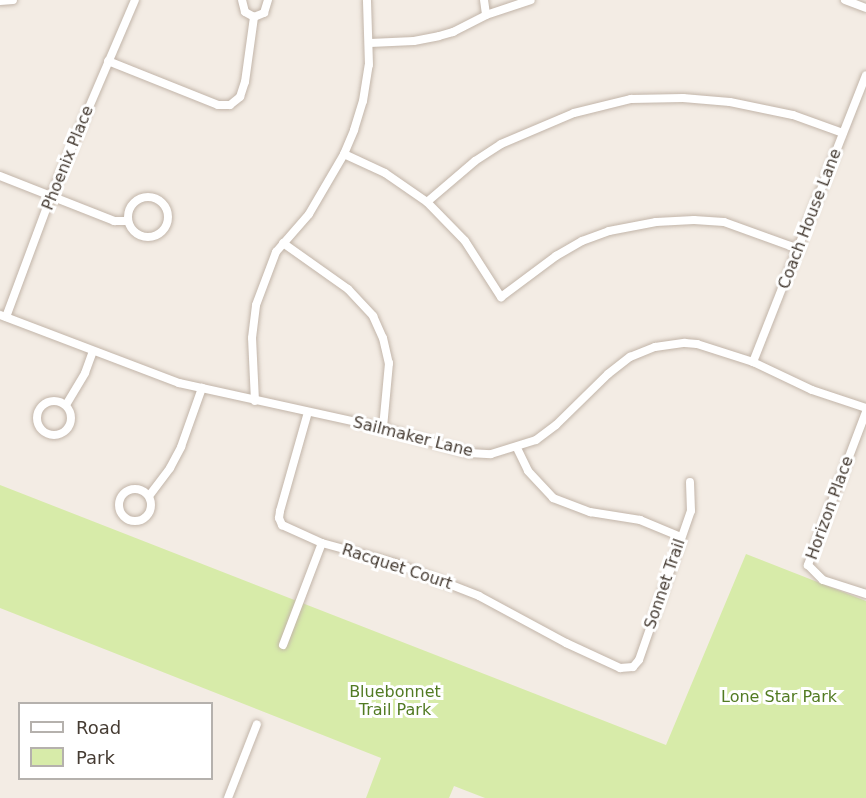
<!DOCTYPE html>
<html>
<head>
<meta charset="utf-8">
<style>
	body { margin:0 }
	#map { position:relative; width:866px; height:798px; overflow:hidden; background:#f3ece4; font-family:"DejaVu Sans",sans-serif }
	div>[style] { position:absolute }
	.green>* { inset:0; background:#d7eba9 }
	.roads { filter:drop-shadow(0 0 2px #c2b5a9) drop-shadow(0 0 2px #c2b5a9) }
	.minor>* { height:8px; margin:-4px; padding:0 4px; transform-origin:4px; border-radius:4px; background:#fff }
	.minor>.ring { margin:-4px; padding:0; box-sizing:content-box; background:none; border:8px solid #fff; border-radius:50% }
	span { translate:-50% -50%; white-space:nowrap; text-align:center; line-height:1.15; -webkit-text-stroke:6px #fff; paint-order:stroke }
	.street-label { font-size:16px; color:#463c33 }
	.park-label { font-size:16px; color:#527b23 }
	.legend { position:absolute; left:18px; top:702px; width:195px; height:78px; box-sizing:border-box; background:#fff; border:2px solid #b5b1ad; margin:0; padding:8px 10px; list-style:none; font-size:18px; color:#463c33 }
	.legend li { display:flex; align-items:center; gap:12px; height:30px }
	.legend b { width:30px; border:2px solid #b5b1ad }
</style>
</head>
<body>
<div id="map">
	<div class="green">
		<div style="clip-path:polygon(0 485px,666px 745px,746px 554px,866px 601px,866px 798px,485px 798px,454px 786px,449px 798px,366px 798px,381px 758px,0 608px)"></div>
	</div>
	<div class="roads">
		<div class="minor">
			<div style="left:242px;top:0;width:12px;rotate:76deg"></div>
			<div style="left:245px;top:12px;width:10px;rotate:29deg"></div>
			<div style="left:254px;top:17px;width:11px;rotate:-22deg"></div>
			<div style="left:264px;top:13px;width:14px;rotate:-73deg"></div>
			<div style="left:484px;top:0;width:15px;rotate:82deg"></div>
			<div style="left:845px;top:0;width:22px;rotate:21deg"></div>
			<div style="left:0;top:1px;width:13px;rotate:-4deg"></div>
			<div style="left:370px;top:43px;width:44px;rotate:-2.6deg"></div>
			<div style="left:414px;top:41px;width:25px;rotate:-11deg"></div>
			<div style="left:439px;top:36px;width:15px;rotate:-16deg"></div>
			<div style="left:453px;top:32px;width:37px;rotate:-27deg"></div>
			<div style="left:486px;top:15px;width:47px;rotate:-18.4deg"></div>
			<div style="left:108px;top:61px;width:118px;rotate:21.8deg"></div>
			<div style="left:218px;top:105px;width:12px"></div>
			<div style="left:230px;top:105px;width:13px;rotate:-39deg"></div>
			<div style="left:240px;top:97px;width:16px;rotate:-72deg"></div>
			<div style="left:245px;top:82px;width:66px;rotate:-82.1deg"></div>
			<div style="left:344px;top:154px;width:45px;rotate:24.9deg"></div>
			<div style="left:385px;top:173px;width:51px;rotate:34.6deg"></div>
			<div style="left:427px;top:202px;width:54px;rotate:45.7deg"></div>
			<div style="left:465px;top:241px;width:67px;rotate:57.3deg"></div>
			<div style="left:501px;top:297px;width:69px;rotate:-36.7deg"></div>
			<div style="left:556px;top:256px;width:30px;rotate:-30deg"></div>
			<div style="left:582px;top:241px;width:29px;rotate:-20deg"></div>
			<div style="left:609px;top:231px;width:48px;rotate:-10.8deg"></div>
			<div style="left:656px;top:222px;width:38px;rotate:-3deg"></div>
			<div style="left:694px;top:220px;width:30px;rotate:4deg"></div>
			<div style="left:724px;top:222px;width:80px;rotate:19.8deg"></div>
			<div style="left:0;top:176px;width:123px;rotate:21.5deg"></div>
			<div style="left:114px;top:221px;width:14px"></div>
			<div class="ring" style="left:128px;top:197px;width:32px;height:32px"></div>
			<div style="left:427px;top:202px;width:63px;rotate:-40.5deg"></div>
			<div style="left:475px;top:161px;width:31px;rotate:-33deg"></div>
			<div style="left:501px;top:144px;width:79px;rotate:-23deg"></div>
			<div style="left:574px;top:113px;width:59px;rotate:-13.8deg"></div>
			<div style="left:631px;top:99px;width:52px;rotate:-1.1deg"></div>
			<div style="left:683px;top:98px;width:47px;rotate:4.9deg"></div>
			<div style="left:730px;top:102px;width:64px;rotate:11.7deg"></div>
			<div style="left:793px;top:115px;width:53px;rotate:19.8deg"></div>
			<div style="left:283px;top:243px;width:80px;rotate:35.3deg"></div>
			<div style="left:348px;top:289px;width:37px;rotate:47deg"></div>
			<div style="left:373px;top:316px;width:24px;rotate:66deg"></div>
			<div style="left:383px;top:338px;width:26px;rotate:77deg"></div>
			<div style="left:389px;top:363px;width:65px;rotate:95.3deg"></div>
			<div style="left:0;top:315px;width:191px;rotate:20.8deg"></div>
			<div style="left:179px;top:383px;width:209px;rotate:12.4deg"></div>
			<div style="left:383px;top:428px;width:90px;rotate:16.2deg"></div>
			<div style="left:469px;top:453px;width:22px;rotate:3deg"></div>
			<div style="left:491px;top:454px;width:47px;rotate:-17.3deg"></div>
			<div style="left:536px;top:440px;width:25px;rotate:-37deg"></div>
			<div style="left:556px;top:425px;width:73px;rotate:-44.4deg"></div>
			<div style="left:608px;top:374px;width:28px;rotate:-38deg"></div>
			<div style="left:630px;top:357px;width:27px;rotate:-22deg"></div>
			<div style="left:655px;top:347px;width:30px;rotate:-8deg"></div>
			<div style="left:685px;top:343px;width:12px;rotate:5deg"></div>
			<div style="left:697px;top:344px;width:59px;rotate:17.8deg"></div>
			<div style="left:753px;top:362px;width:65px;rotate:25.4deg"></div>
			<div style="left:812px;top:390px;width:57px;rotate:18.4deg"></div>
			<div style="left:6px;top:317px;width:129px;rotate:-69.6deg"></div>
			<div style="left:51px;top:196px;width:213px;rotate:-66.8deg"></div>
			<div style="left:753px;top:362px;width:308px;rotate:-68.5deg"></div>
			<div class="ring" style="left:37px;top:401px;width:26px;height:26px"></div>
			<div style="left:255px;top:401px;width:63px;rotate:-92.7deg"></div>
			<div style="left:252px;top:338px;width:33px;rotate:-83deg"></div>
			<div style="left:256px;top:305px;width:57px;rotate:-69.3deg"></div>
			<div style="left:276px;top:252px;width:50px;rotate:-49deg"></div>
			<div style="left:309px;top:214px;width:69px;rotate:-59.7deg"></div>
			<div style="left:344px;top:154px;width:26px;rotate:-67deg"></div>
			<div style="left:354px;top:130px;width:30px;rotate:-73deg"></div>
			<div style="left:363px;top:101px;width:36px;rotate:-81deg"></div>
			<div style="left:369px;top:65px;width:65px;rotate:-91.8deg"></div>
			<div style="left:66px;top:405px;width:37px;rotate:-59deg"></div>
			<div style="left:85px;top:373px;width:23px;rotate:-70deg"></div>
			<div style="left:308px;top:412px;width:103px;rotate:105.8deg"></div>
			<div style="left:280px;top:511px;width:7px;rotate:98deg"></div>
			<div style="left:279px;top:518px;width:8px;rotate:67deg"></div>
			<div style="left:282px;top:525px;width:44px;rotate:24.2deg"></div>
			<div style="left:322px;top:543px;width:76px;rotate:15.3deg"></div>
			<div style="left:395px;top:563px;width:90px;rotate:21.4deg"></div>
			<div style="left:479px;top:596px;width:99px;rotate:28.4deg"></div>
			<div style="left:566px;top:643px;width:60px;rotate:24.8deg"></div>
			<div style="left:620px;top:668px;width:13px;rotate:-4deg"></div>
			<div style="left:633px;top:667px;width:9px;rotate:-49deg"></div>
			<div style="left:639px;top:660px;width:158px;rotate:-70.8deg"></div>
			<div style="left:691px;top:511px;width:29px;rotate:-92deg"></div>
			<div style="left:866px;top:412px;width:164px;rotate:110.8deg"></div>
			<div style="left:808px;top:565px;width:21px;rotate:45deg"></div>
			<div style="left:823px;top:580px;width:45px;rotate:18deg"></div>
			<div style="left:517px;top:448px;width:25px;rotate:64deg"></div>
			<div style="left:528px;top:471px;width:37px;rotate:47deg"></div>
			<div style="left:553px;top:498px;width:40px;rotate:21deg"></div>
			<div style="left:590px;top:512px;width:51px;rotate:9.1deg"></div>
			<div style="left:640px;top:520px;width:44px;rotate:22.5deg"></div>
			<div class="ring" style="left:119px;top:489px;width:24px;height:24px"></div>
			<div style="left:149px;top:496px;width:35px;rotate:-53deg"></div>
			<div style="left:170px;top:468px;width:24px;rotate:-62deg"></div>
			<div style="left:181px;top:447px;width:63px;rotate:-70.4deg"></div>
			<div style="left:283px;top:645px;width:109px;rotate:-69.1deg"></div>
			<div style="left:228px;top:798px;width:79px;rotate:-68.6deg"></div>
		</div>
	</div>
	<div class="street-label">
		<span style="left:68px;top:158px;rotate:-68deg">Phoenix Place</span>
		<span style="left:810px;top:219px;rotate:-69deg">Coach House Lane</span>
		<span style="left:413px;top:437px;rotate:14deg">Sailmaker Lane</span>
		<span style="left:830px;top:508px;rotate:-70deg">Horizon Place</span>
		<span style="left:397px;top:567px;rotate:18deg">Racquet Court</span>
		<span style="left:665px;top:584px;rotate:-71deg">Sonnet Trail</span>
	</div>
	<div class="park-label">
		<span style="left:395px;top:701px">Bluebonnet<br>Trail Park</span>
		<span style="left:779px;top:697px">Lone Star Park</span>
	</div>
	<ul class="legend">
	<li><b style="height:8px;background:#fff"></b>Road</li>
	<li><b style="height:16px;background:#d7eba9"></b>Park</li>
	</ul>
</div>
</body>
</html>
